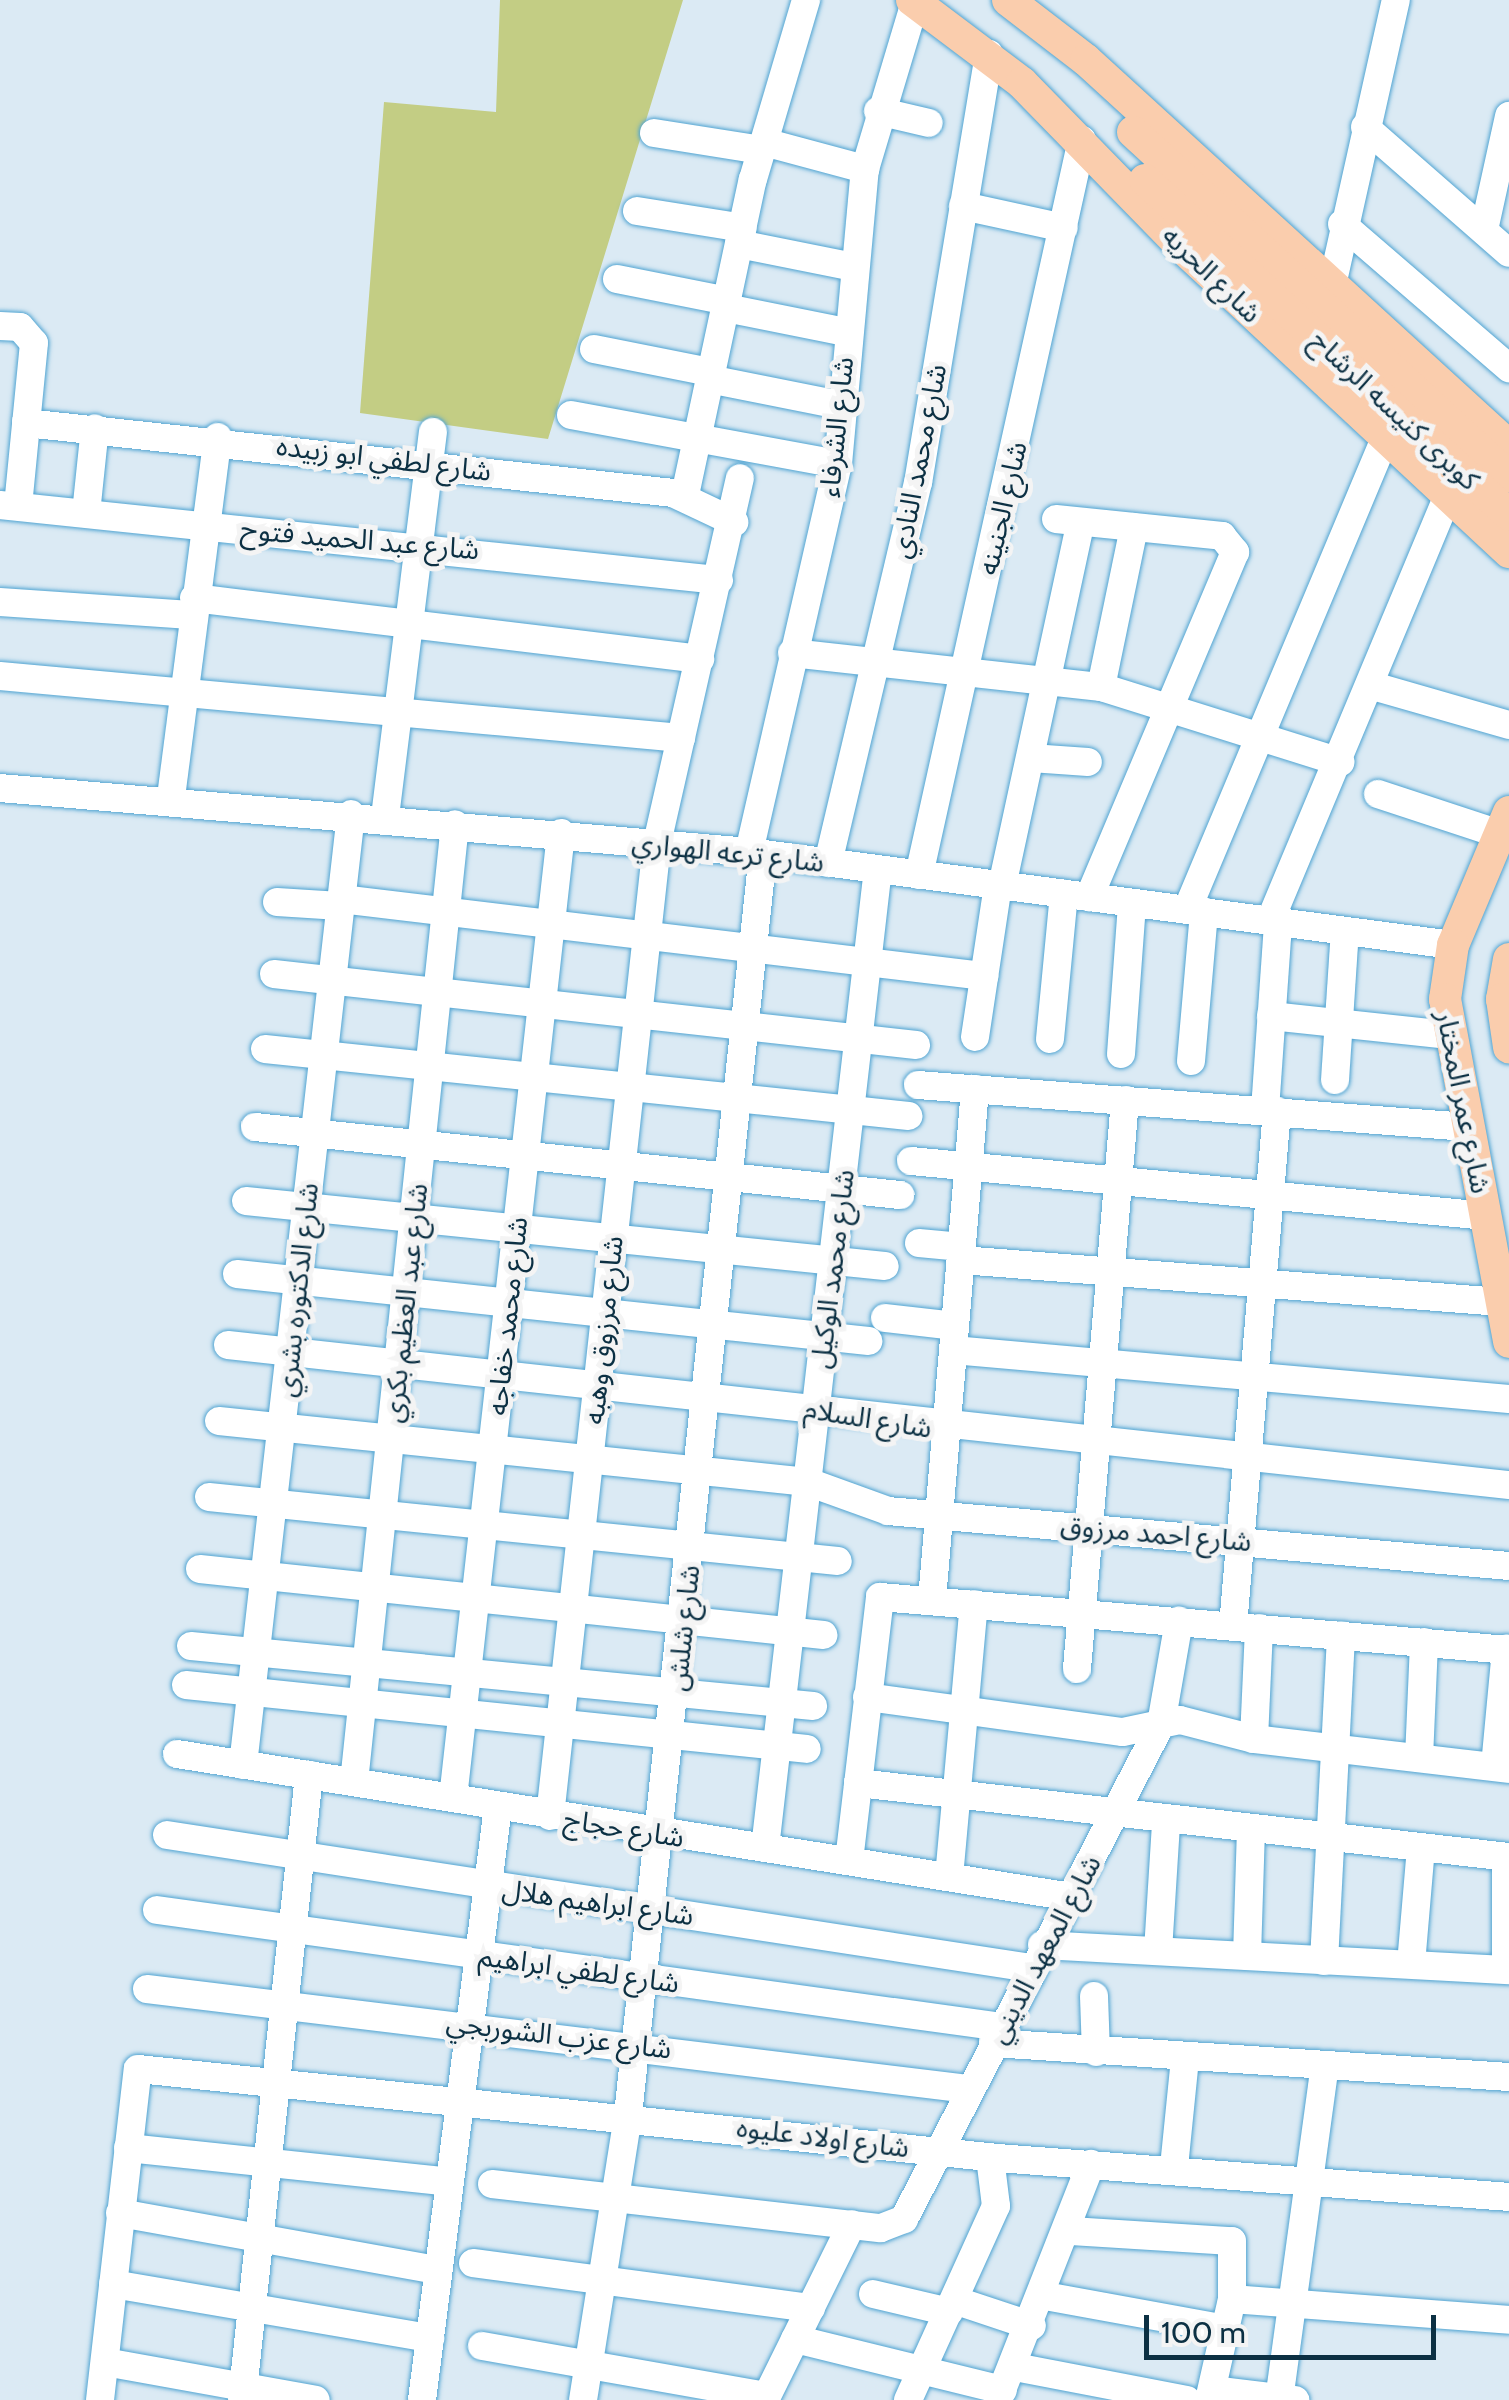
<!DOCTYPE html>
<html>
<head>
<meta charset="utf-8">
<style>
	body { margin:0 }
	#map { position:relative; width:1509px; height:2400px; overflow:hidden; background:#dbeaf4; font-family:Cabin,"Noto Sans Arabic",sans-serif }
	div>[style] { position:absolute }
	.green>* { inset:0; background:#c3cd84 }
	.roads { filter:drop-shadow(0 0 2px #50a4d2) drop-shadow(0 0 2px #50a4d2) }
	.minor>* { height:28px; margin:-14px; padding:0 14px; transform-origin:14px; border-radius:14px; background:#fff }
	.major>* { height:32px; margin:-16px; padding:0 16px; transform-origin:16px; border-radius:16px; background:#facdad }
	span { translate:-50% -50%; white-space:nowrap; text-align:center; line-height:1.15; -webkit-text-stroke:10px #f4f4f4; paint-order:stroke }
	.street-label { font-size:28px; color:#0c3043 }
	.scale { position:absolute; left:1144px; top:2315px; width:292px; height:45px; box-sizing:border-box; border:5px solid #0c3043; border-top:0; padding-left:12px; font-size:30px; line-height:35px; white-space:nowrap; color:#0c3043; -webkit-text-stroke:8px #f4f4f4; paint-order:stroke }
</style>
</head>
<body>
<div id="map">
	<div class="green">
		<div style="clip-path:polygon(500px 0,683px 0,548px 439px,360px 413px,384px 102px,496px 112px)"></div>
	</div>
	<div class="roads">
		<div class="minor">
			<div style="left:878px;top:111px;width:52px;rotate:13.2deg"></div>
			<div style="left:1365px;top:127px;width:191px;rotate:41.2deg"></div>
			<div style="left:654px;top:133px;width:108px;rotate:9deg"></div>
			<div style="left:764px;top:142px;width:105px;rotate:15deg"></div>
			<div style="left:963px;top:206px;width:103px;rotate:12.3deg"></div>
			<div style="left:637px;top:211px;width:107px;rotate:9.1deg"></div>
			<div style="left:1342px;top:224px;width:221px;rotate:40.8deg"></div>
			<div style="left:1484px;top:230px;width:117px;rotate:-77.6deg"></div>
			<div style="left:739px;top:244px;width:117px;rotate:11.3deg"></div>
			<div style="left:617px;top:279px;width:113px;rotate:11.2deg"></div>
			<div style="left:1333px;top:281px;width:288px;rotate:-77.4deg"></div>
			<div style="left:726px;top:308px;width:122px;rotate:11.3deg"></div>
			<div style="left:0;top:326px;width:20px;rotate:3deg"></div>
			<div style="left:20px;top:327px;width:21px;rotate:49deg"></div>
			<div style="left:34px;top:343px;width:164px;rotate:95.6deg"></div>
			<div style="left:594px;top:349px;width:118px;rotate:11.2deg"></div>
			<div style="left:709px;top:379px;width:133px;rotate:11.3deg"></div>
			<div style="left:571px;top:415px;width:271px;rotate:10.4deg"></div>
			<div style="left:26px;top:423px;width:651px;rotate:6.17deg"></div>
			<div style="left:673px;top:493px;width:68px;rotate:25.4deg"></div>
			<div style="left:685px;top:495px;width:323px;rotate:-77.9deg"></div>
			<div style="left:753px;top:179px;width:187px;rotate:-73.5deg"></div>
			<div style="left:0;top:505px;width:723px;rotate:5.96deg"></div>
			<div style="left:86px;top:513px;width:85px;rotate:-84deg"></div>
			<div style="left:1056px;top:519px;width:167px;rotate:5.8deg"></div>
			<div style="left:1222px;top:536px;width:21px;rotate:51deg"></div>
			<div style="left:1235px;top:552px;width:375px;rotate:112.9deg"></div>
			<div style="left:194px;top:598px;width:510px;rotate:6.87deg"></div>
			<div style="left:0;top:602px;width:191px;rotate:3.9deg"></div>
			<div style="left:792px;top:653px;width:311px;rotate:6.3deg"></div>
			<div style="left:1101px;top:687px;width:251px;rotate:17.4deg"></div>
			<div style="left:0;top:676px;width:684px;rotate:5.2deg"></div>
			<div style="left:1373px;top:686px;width:141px;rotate:16deg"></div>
			<div style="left:1101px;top:687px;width:163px;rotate:-78.3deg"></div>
			<div style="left:1031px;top:758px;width:57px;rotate:4deg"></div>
			<div style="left:0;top:788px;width:752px;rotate:4.88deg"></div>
			<div style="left:749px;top:852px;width:710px;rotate:7.53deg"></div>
			<div style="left:1378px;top:794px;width:128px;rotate:18.2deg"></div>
			<div style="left:171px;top:797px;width:363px;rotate:-82.6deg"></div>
			<div style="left:385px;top:817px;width:388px;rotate:-82.9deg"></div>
			<div style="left:749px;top:852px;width:398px;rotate:-77.1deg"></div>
			<div style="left:838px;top:464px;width:296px;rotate:-84.8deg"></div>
			<div style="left:865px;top:169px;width:174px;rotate:-73.3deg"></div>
			<div style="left:828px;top:863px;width:391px;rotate:-76.7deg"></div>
			<div style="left:918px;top:483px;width:435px;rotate:-80.6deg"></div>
			<div style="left:919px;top:875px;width:753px;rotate:-77.5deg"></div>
			<div style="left:1002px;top:886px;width:372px;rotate:-77.8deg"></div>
			<div style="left:341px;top:899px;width:648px;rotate:6.83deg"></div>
			<div style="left:277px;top:902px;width:63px;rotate:3.6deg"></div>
			<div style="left:1187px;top:910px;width:514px;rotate:-67.23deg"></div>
			<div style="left:1270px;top:921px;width:461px;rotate:-67.3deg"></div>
			<div style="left:274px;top:974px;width:646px;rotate:6.31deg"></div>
			<div style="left:1271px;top:1016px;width:180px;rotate:6.1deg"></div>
			<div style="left:975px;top:1037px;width:154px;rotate:-81.4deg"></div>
			<div style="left:1050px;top:1039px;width:146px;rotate:-84.5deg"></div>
			<div style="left:265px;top:1049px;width:647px;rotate:5.94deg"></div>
			<div style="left:1121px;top:1054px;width:151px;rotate:-85.8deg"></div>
			<div style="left:1191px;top:1061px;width:150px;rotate:-85deg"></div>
			<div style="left:1335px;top:1080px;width:149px;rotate:-86.2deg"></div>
			<div style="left:918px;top:1085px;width:552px;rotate:4.37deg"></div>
			<div style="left:1265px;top:1110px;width:188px;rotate:-86deg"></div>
			<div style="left:255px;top:1127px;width:649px;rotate:6.02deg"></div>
			<div style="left:911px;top:1161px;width:578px;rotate:5.46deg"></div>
			<div style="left:246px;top:1201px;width:642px;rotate:5.81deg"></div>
			<div style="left:919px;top:1243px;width:43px;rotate:5.3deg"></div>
			<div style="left:961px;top:1260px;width:542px;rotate:4.45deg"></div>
			<div style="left:237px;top:1274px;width:635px;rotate:6.06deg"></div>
			<div style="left:885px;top:1318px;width:70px;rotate:6.5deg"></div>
			<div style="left:228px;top:1345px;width:1289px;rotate:6.24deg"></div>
			<div style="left:953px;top:1350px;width:558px;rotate:5.04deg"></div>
			<div style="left:219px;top:1421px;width:592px;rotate:5.91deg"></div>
			<div style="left:808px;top:1482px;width:85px;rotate:19.9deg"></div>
			<div style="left:888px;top:1511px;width:623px;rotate:5.06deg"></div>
			<div style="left:209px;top:1497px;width:632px;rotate:5.81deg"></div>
			<div style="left:200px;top:1569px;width:627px;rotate:6.04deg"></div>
			<div style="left:932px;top:1600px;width:513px;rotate:-85.19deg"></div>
			<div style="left:1233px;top:1626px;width:517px;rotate:-85.12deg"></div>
			<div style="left:191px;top:1646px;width:625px;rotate:5.51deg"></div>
			<div style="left:1077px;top:1669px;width:571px;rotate:-85.18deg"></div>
			<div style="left:186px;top:1685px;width:624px;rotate:5.88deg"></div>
			<div style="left:867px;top:1697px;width:258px;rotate:7.8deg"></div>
			<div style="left:1123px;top:1732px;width:58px;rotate:-11.9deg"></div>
			<div style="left:1180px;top:1720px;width:76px;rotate:14.4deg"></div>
			<div style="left:1254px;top:1739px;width:257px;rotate:6.7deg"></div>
			<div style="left:1254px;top:1739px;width:111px;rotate:-87.4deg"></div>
			<div style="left:177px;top:1754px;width:906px;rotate:9.08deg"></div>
			<div style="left:1419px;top:1758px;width:116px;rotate:-87.5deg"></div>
			<div style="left:243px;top:1765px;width:957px;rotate:-83.52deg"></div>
			<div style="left:1495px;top:1766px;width:118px;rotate:-84.6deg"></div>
			<div style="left:354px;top:1782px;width:963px;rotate:-83.98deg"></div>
			<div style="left:858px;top:1783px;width:655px;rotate:6.49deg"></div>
			<div style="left:453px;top:1798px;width:971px;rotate:-83.61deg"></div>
			<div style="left:550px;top:1816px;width:979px;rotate:-83.72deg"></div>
			<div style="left:657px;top:843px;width:374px;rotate:-77.2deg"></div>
			<div style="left:167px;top:1835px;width:873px;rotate:8.76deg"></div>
			<div style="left:765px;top:1848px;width:985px;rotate:-83.42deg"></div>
			<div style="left:849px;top:1861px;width:266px;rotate:-83.3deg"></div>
			<div style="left:880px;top:1597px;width:631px;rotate:4.82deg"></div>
			<div style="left:949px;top:1877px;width:274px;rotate:-84.8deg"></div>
			<div style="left:157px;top:1910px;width:852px;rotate:7.89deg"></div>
			<div style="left:1042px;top:1945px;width:468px;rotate:3.1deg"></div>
			<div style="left:1158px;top:1951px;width:128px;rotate:-86.4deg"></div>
			<div style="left:1247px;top:1956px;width:125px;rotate:-88.2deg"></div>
			<div style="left:1324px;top:1961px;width:326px;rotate:-87deg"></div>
			<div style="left:1411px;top:1964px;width:116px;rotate:-85.1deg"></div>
			<div style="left:1506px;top:1969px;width:112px;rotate:-90deg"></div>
			<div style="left:147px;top:1989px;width:828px;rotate:6.94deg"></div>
			<div style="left:1094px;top:1996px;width:56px;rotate:88deg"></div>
			<div style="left:993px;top:2043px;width:517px;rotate:3.77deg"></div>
			<div style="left:128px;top:2148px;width:323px;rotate:6deg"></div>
			<div style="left:1174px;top:2167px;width:110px;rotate:-84.2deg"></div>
			<div style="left:492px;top:2184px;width:391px;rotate:6.5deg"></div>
			<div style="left:881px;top:2228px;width:25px;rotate:-21deg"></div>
			<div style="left:904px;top:2219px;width:558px;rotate:-62.56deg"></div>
			<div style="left:1161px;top:1724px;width:105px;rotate:-80.1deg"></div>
			<div style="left:120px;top:2213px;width:323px;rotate:10.2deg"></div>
			<div style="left:1071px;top:2231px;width:161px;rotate:3.6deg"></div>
			<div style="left:1232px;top:2241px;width:58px;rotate:90deg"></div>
			<div style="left:1232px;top:2299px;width:104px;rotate:102.8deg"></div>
			<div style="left:473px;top:2263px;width:341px;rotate:7.6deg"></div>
			<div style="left:113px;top:2284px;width:322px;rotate:9.7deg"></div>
			<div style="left:873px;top:2294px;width:78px;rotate:13.3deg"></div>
			<div style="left:1045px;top:2296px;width:184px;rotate:10.3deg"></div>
			<div style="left:1232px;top:2299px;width:278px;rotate:4.3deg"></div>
			<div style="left:954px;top:2300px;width:82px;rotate:18.4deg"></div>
			<div style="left:795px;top:2339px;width:214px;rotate:13.8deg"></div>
			<div style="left:482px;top:2346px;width:289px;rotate:10deg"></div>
			<div style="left:105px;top:2362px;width:214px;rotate:10.2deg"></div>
			<div style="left:1015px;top:2367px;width:175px;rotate:10.9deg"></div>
			<div style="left:1212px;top:2390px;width:84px;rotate:6.9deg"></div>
			<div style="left:100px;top:2400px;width:333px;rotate:-83.5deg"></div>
			<div style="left:138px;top:2069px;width:865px;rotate:5.91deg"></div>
			<div style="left:998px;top:2158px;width:512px;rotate:4.36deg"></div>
			<div style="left:242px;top:2400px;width:629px;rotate:-83.88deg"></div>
			<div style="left:422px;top:2400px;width:598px;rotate:-82.7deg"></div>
			<div style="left:583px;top:2400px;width:289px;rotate:-81deg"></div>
			<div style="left:628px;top:2115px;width:1268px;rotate:-83.89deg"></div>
			<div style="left:765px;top:2400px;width:196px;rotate:-63.7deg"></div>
			<div style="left:908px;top:2400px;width:213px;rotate:-65.6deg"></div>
			<div style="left:996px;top:2206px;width:49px;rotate:-97deg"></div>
			<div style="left:998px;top:2400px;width:254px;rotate:-68.5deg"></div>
			<div style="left:1279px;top:2400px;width:337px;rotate:-82.2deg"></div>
		</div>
		<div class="major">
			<div style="left:912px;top:0;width:138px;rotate:37deg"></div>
			<div style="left:1022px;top:83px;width:233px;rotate:45.7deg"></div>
			<div style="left:1185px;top:250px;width:443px;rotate:43deg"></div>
			<div style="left:1008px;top:0;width:98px;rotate:37.6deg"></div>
			<div style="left:1086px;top:60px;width:573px;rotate:42.38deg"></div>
			<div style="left:1133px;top:132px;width:510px;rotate:42.54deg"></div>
			<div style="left:1145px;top:180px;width:495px;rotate:42.6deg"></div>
			<div style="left:1509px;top:812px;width:144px;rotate:112.8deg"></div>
			<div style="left:1453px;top:945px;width:55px;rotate:98.4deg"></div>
			<div style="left:1445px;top:999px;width:349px;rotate:79.4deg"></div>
			<div style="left:1509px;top:959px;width:41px;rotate:99.9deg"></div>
			<div style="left:1502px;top:999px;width:49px;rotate:81.7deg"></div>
		</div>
	</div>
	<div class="street-label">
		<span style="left:1212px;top:274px;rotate:44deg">شارع الحريه</span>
		<span style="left:1395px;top:410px;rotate:43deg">كوبرى كنيسه الرشاح</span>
		<span style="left:836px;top:427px;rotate:-84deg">شارع الشرفاء</span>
		<span style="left:384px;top:458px;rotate:7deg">شارع لطفي ابو زبيده</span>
		<span style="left:918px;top:461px;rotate:-79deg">شارع محمد النادي</span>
		<span style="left:1002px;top:508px;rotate:-77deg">شارع الجنينه</span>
		<span style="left:360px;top:539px;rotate:5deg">شارع عبد الحميد فتوح</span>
		<span style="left:728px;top:852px;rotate:6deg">شارع ترعه الهواري</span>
		<span style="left:1464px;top:1102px;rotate:79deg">شارع عمر المختار</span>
		<span style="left:832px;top:1269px;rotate:-83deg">شارع محمد الوكيل</span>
		<span style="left:297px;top:1290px;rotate:-84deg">شارع الدكتوره بشري</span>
		<span style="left:405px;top:1303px;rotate:-84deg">شارع عبد العظيم بكري</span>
		<span style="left:507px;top:1316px;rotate:-84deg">شارع محمد خفاجه</span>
		<span style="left:603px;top:1330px;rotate:-84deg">شارع مرزوق وهبه</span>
		<span style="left:868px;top:1418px;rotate:9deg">شارع السلام</span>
		<span style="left:1156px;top:1533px;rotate:5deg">شارع احمد مرزوق</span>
		<span style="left:683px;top:1628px;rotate:-84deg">شارع شلش</span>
		<span style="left:624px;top:1828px;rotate:9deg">شارع حجاج</span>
		<span style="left:598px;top:1902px;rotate:8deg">شارع ابراهيم هلال</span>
		<span style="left:1044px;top:1949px;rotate:-62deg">شارع المعهد الديني</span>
		<span style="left:579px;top:1969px;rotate:8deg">شارع لطفي ابراهيم</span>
		<span style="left:559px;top:2035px;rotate:7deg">شارع عزب الشوربجي</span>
		<span style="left:823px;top:2137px;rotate:7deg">شارع اولاد عليوه</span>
	</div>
	<div class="scale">100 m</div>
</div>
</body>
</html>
